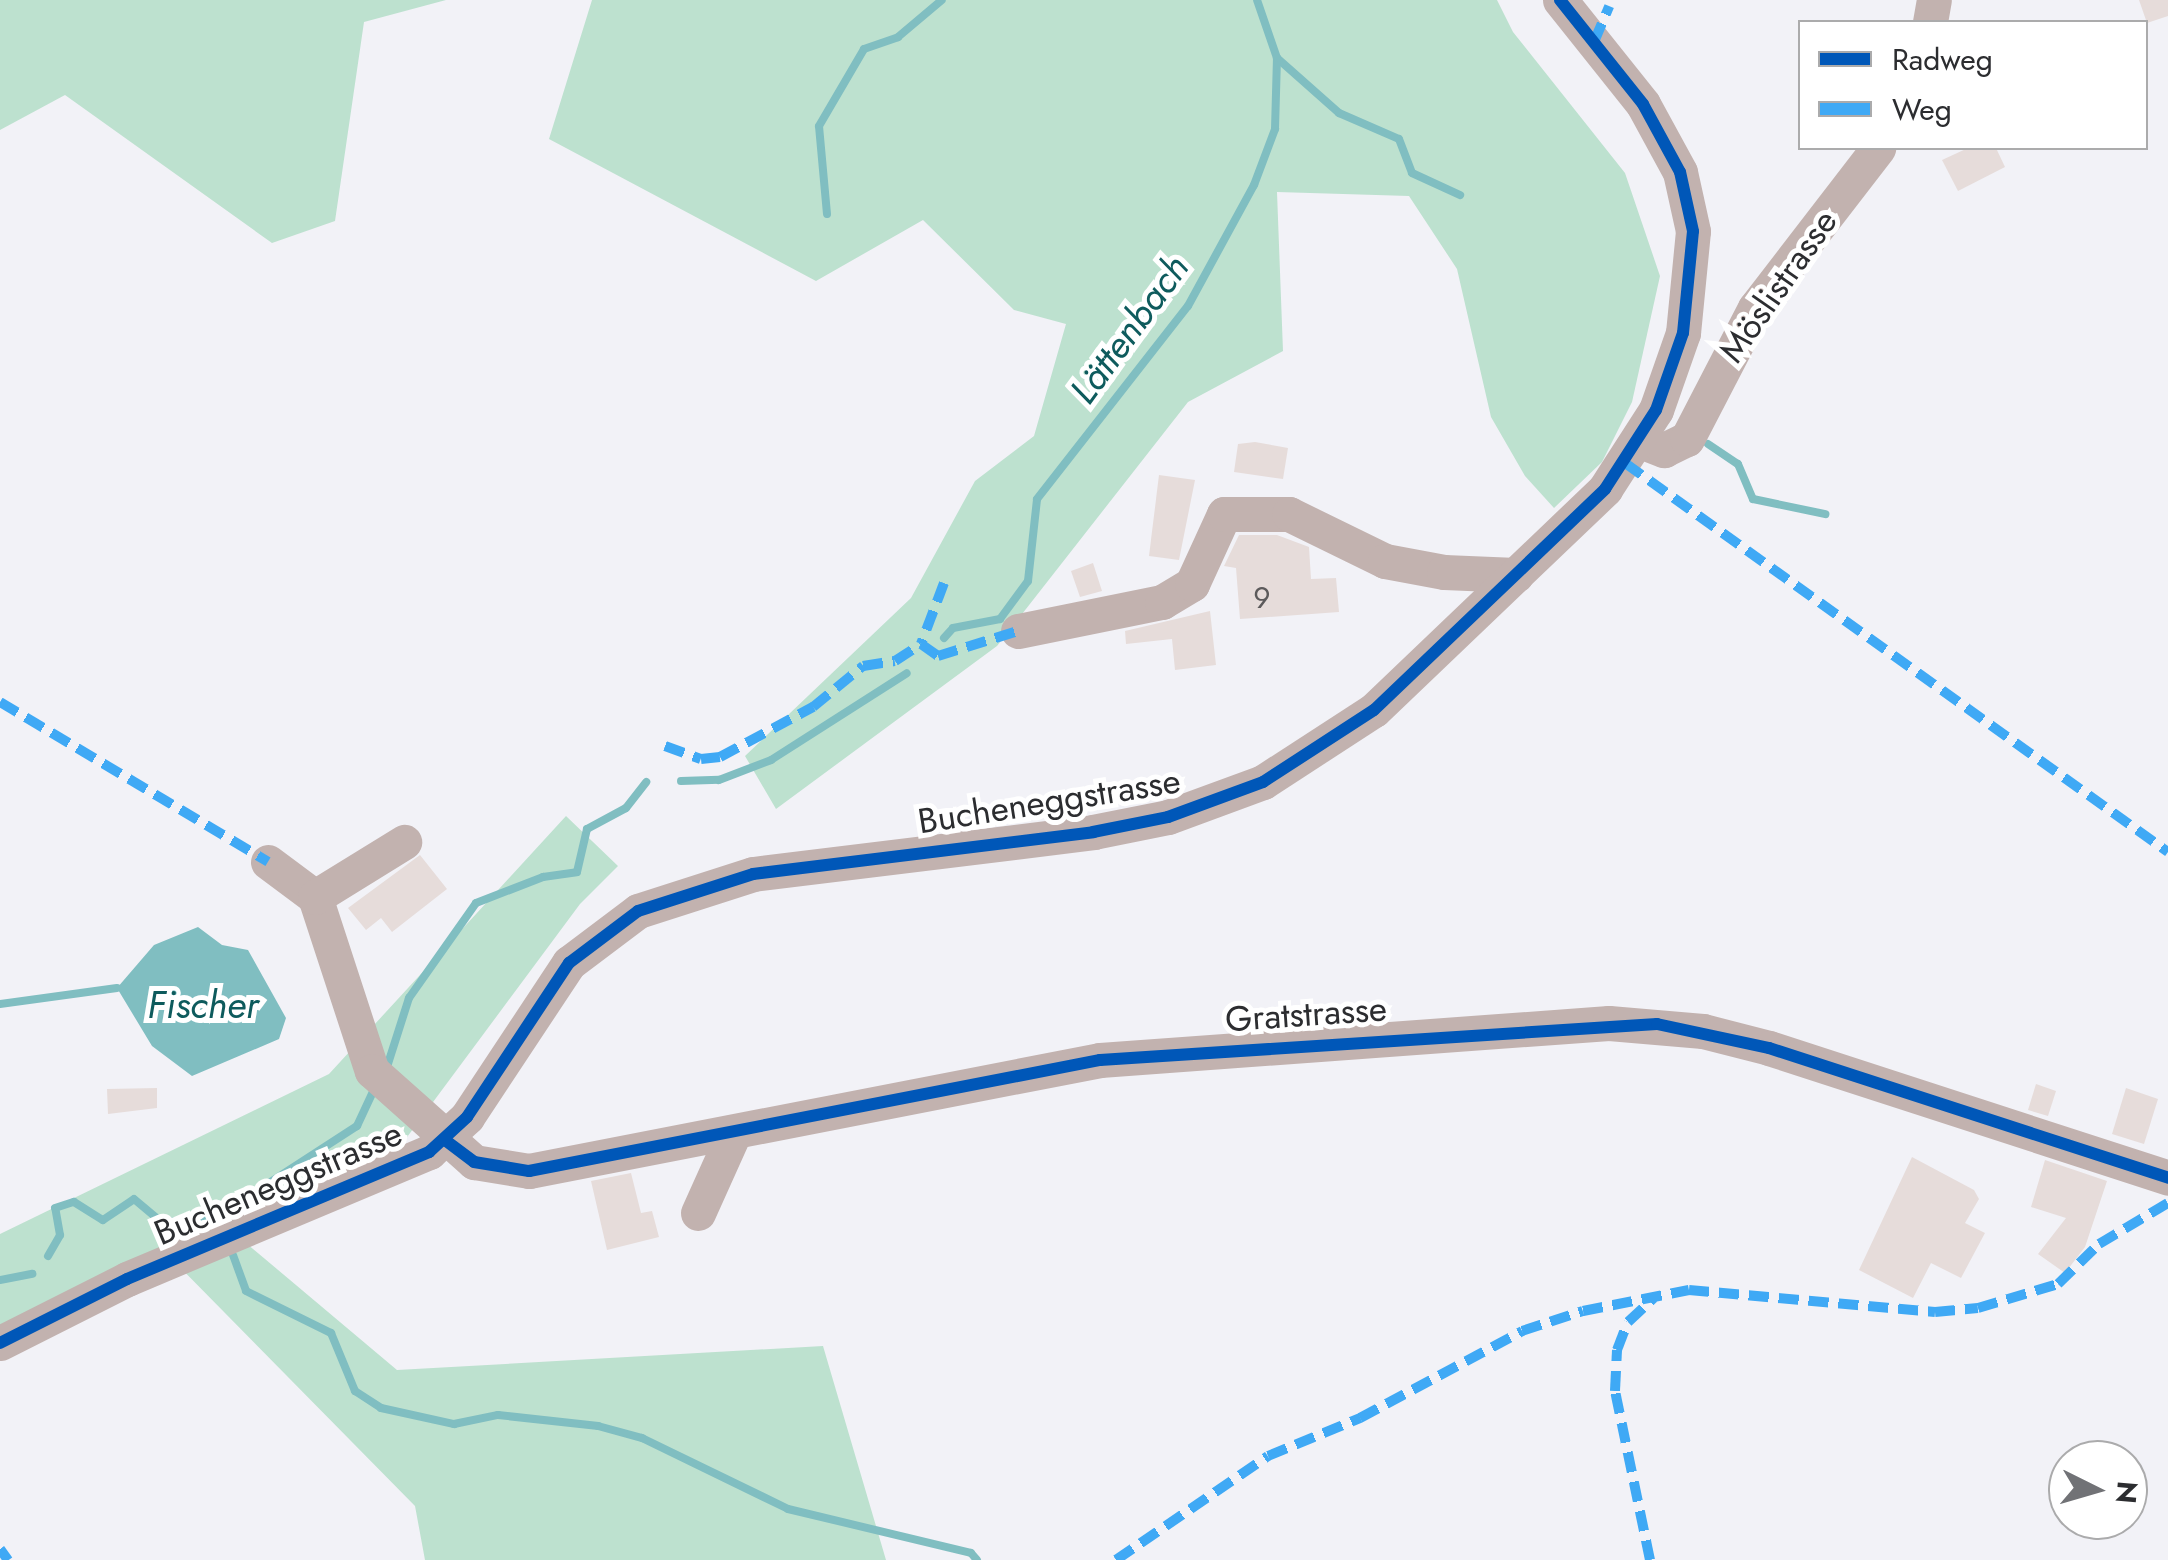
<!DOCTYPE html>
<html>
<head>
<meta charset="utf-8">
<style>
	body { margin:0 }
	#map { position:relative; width:2168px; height:1560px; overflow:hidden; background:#f2f2f7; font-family:Jost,sans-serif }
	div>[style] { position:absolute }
	.forest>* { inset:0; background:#bde1cf }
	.water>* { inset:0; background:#80bec1 }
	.stream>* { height:8px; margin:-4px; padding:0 4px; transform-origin:4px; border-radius:4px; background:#80bec1 }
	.building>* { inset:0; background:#e6dcda }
	.minor>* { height:35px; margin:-17.5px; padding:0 17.5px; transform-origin:17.5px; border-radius:17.5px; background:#c2b2af }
	.quiet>* { height:10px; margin-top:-5px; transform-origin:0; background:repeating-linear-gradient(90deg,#3fa9f5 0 20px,transparent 0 30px) }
	.cycleway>* { height:12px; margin:-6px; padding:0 6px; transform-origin:6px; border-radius:6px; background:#0057b8 }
	span { translate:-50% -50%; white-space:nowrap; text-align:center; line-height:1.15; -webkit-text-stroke:10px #fff; paint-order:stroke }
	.number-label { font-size:30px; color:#5c5a5b }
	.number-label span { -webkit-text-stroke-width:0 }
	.street-label { font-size:35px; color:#2c2d30 }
	.water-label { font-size:38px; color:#0e5b5d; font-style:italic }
	.legend { position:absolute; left:1798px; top:20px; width:350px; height:130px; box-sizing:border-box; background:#fff; border:2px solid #ababac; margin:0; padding:12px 18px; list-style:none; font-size:30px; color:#2c2d30 }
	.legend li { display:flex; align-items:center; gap:20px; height:50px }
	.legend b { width:50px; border:2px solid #ababac }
	.north { position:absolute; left:2048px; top:1440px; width:100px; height:100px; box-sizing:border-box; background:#fff; border:2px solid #ababac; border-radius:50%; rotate:95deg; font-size:28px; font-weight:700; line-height:40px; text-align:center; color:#2c2d30 }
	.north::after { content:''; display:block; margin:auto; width:35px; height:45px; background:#717276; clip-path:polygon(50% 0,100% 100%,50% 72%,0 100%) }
</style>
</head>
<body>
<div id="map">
	<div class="forest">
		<div style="clip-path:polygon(0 0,446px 0,364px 22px,335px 221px,272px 243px,65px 95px,0 130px)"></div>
		<div style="clip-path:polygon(592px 0,1497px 0,1513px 32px,1625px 173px,1660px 276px,1632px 402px,1602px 462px,1554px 508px,1525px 476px,1491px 417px,1457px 269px,1409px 196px,1277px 192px,1283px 351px,1188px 402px,997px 646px,776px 809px,745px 756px,911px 598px,975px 481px,1034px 436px,1066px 324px,1014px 310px,923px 220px,816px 281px,549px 139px)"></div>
		<div style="clip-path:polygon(566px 816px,618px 866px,580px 904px,390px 1160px,227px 1227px,397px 1370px,823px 1346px,886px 1560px,425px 1560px,415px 1506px,162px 1249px,0 1328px,0 1234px,329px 1074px)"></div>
	</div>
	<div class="water">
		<div style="clip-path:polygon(198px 927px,222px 945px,248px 950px,286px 1018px,279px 1039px,192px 1076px,152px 1046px,117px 988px,154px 945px)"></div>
	</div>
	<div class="stream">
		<div style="left:1277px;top:58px;width:83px;rotate:41.6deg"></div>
		<div style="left:1339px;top:113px;width:65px;rotate:23.4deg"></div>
		<div style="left:1399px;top:139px;width:36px;rotate:69deg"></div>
		<div style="left:1412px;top:173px;width:53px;rotate:24.6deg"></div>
		<div style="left:827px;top:214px;width:88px;rotate:-95.2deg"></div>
		<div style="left:819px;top:126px;width:89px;rotate:-59.7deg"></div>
		<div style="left:864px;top:49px;width:36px;rotate:-19deg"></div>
		<div style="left:898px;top:37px;width:57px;rotate:-40.1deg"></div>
		<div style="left:1708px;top:444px;width:36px;rotate:34deg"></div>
		<div style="left:1738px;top:464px;width:38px;rotate:67deg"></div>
		<div style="left:1753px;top:499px;width:74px;rotate:11.8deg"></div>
		<div style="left:944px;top:638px;width:13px;rotate:-48deg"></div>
		<div style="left:953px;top:628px;width:48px;rotate:-10.8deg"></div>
		<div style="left:1000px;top:619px;width:47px;rotate:-53.6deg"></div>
		<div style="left:1028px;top:581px;width:82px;rotate:-83.7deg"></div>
		<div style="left:1037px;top:499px;width:245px;rotate:-52deg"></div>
		<div style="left:1188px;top:306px;width:138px;rotate:-61.4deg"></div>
		<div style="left:1254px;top:185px;width:60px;rotate:-69.4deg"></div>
		<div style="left:1275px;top:129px;width:71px;rotate:-88.4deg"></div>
		<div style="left:1277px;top:58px;width:61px;rotate:-109deg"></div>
		<div style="left:681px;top:781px;width:38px;rotate:-2deg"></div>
		<div style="left:719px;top:780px;width:56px;rotate:-21deg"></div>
		<div style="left:771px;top:760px;width:161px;rotate:-32.6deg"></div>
		<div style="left:0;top:1004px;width:118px;rotate:-7.8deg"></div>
		<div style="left:386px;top:1070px;width:76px;rotate:-72.3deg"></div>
		<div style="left:409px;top:998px;width:116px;rotate:-54.8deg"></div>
		<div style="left:476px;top:903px;width:72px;rotate:-21.2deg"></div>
		<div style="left:543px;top:877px;width:34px;rotate:-8deg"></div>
		<div style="left:577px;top:872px;width:44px;rotate:-76.9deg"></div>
		<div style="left:587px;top:829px;width:44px;rotate:-28.3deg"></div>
		<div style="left:626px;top:808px;width:33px;rotate:-52deg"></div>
		<div style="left:233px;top:1255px;width:38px;rotate:70deg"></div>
		<div style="left:246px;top:1291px;width:95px;rotate:26.3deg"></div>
		<div style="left:331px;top:1333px;width:63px;rotate:67.5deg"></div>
		<div style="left:355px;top:1391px;width:31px;rotate:33deg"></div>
		<div style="left:381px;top:1408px;width:75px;rotate:12.4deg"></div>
		<div style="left:454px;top:1424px;width:45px;rotate:-11.6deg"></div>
		<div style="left:498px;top:1415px;width:101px;rotate:6.3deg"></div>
		<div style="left:598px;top:1426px;width:46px;rotate:15.3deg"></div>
		<div style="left:642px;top:1438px;width:162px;rotate:25.9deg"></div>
		<div style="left:788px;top:1509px;width:188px;rotate:13.5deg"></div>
		<div style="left:971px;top:1553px;width:9px;rotate:49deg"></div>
		<div style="left:48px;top:1256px;width:24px;rotate:-60deg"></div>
		<div style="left:60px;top:1235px;width:27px;rotate:-100deg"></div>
		<div style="left:55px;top:1208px;width:20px;rotate:-18deg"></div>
		<div style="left:74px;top:1202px;width:34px;rotate:32deg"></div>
		<div style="left:103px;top:1220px;width:37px;rotate:-34deg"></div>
		<div style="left:134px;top:1199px;width:35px;rotate:40deg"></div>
		<div style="left:161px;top:1222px;width:51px;rotate:-2.2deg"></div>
		<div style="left:212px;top:1220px;width:173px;rotate:-33deg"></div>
		<div style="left:357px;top:1126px;width:38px;rotate:-65deg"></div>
		<div style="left:0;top:1280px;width:33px;rotate:-11deg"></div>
	</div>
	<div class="building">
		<div style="clip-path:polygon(2139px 0,2168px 0,2168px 16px,2147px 23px)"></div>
		<div style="clip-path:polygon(1968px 148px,1996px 148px,2005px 167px,1958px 191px,1942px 160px)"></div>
		<div style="clip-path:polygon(1255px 442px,1288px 448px,1283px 479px,1234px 472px,1238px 444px)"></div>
		<div style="clip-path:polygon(1159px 475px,1195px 480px,1179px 560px,1149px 556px)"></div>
		<div style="clip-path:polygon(1239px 535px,1277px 535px,1309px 547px,1311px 579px,1336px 578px,1339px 612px,1240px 619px,1236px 568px,1224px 566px)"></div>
		<div style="clip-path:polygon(1093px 563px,1102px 591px,1080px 597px,1071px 571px)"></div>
		<div style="clip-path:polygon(1210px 611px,1216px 665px,1175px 670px,1172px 639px,1126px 644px,1125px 631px)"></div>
		<div style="clip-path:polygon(420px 855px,447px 889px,392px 932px,381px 918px,366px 930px,348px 908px)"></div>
		<div style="clip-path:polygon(2036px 1084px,2056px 1091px,2048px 1116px,2028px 1110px)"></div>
		<div style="clip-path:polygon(157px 1088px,157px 1108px,108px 1114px,107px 1089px)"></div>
		<div style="clip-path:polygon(2126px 1088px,2158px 1099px,2144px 1144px,2112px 1134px)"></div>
		<div style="clip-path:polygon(1912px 1157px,1974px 1190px,1979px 1199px,1965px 1223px,1985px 1233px,1961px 1278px,1931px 1263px,1913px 1298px,1859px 1270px)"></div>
		<div style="clip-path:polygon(2045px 1160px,2107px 1181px,2085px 1247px,2065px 1273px,2038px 1254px,2066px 1218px,2031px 1207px)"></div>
		<div style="clip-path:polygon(631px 1173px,641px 1213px,652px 1211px,659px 1237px,607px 1250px,591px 1181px)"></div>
	</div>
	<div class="minor">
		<div style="left:1930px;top:22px;width:22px;rotate:-80deg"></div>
		<div style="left:1640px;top:441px;width:26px;rotate:21deg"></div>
		<div style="left:1664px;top:450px;width:25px;rotate:-26deg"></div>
		<div style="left:1687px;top:439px;width:148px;rotate:-62.6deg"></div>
		<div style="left:1755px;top:308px;width:202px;rotate:-52.4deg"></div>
		<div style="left:1018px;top:631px;width:147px;rotate:-11.4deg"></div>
		<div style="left:1162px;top:602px;width:35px;rotate:-31deg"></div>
		<div style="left:1192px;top:584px;width:77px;rotate:-65.4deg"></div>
		<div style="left:1224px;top:514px;width:65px"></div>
		<div style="left:1289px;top:514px;width:107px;rotate:26.1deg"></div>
		<div style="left:1385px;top:561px;width:60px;rotate:10.6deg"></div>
		<div style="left:1444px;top:572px;width:72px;rotate:2.4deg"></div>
		<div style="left:268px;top:862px;width:59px;rotate:36.7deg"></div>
		<div style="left:315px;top:897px;width:183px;rotate:71.9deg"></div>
		<div style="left:372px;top:1071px;width:137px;rotate:41.7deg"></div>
		<div style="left:474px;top:1162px;width:56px;rotate:9.3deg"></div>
		<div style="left:529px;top:1171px;width:582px;rotate:-11deg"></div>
		<div style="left:1100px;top:1060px;width:510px;rotate:-4.16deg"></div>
		<div style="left:1609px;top:1023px;width:94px;rotate:4.9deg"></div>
		<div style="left:1703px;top:1031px;width:68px;rotate:14.4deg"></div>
		<div style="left:1769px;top:1048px;width:420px;rotate:18deg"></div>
		<div style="left:315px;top:897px;width:105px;rotate:-31.7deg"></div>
		<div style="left:698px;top:1213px;width:85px;rotate:-65.8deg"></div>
		<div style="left:0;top:1343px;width:142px;rotate:-26.7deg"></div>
		<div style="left:127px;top:1279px;width:328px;rotate:-22.8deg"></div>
		<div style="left:429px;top:1152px;width:52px;rotate:-42.6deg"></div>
		<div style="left:467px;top:1117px;width:185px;rotate:-56.5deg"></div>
		<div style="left:569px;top:963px;width:86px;rotate:-37deg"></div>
		<div style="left:638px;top:911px;width:121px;rotate:-17.8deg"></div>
		<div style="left:753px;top:874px;width:343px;rotate:-7deg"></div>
		<div style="left:1093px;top:832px;width:76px;rotate:-11.3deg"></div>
		<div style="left:1168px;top:817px;width:101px;rotate:-20.2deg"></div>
		<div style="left:1263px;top:782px;width:132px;rotate:-33deg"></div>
		<div style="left:1374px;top:710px;width:320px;rotate:-43.7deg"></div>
		<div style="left:1605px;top:489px;width:94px;rotate:-57.2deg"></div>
		<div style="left:1656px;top:410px;width:82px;rotate:-70.7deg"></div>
		<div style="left:1683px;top:333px;width:102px;rotate:-84.4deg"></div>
		<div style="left:1693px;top:231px;width:60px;rotate:-102.4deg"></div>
		<div style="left:1680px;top:172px;width:77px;rotate:-118.6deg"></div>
		<div style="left:1643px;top:104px;width:133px;rotate:-128.6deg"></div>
	</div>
	<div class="quiet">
		<div style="left:1594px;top:42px;width:39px;rotate:-67deg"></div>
		<div style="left:1625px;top:463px;width:668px;rotate:35.62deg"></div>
		<div style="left:944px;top:583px;width:65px;rotate:110.7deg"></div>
		<div style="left:921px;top:644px;width:21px;rotate:35deg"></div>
		<div style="left:938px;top:656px;width:84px;rotate:-17.4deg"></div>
		<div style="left:0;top:702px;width:312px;rotate:30.8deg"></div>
		<div style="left:665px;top:746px;width:38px;rotate:20deg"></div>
		<div style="left:701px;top:759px;width:19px;rotate:-6deg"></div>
		<div style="left:720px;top:757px;width:106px;rotate:-28.3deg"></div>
		<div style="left:813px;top:707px;width:65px;rotate:-39.4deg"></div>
		<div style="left:863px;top:666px;width:32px;rotate:-9deg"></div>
		<div style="left:895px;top:661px;width:31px;rotate:-33deg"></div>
		<div style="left:0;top:1549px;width:14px;rotate:54deg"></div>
		<div style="left:1116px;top:1560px;width:184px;rotate:-34.4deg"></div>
		<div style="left:1268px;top:1456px;width:100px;rotate:-22.4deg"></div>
		<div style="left:1360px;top:1418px;width:184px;rotate:-28.2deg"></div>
		<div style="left:1522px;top:1331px;width:64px;rotate:-18.2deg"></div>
		<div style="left:1583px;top:1311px;width:108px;rotate:-11.2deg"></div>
		<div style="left:1689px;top:1290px;width:247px;rotate:5.1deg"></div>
		<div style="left:1935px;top:1312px;width:43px;rotate:-5.3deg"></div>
		<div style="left:1978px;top:1308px;width:84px;rotate:-16.7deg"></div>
		<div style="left:2058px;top:1284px;width:57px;rotate:-44.3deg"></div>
		<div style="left:2099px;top:1244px;width:80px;rotate:-30.7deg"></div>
		<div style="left:1650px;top:1560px;width:173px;rotate:-101.7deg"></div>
		<div style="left:1615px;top:1391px;width:41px;rotate:-87.2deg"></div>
		<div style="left:1617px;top:1350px;width:30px;rotate:-69deg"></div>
		<div style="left:1628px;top:1322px;width:35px;rotate:-43deg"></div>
	</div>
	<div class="cycleway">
		<div style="left:445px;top:1140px;width:36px;rotate:37deg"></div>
		<div style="left:474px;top:1162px;width:56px;rotate:9.3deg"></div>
		<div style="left:529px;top:1171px;width:582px;rotate:-11deg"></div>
		<div style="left:1100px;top:1060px;width:558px;rotate:-3.7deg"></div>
		<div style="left:1657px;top:1024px;width:115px;rotate:12.1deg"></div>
		<div style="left:1769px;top:1048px;width:420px;rotate:18deg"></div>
		<div style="left:0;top:1343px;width:142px;rotate:-26.7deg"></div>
		<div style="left:127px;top:1279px;width:328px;rotate:-22.8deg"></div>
		<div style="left:429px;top:1152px;width:52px;rotate:-42.6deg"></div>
		<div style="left:467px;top:1117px;width:185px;rotate:-56.5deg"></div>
		<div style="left:569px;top:963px;width:86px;rotate:-37deg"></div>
		<div style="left:638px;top:911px;width:121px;rotate:-17.8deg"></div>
		<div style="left:753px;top:874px;width:343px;rotate:-7deg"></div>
		<div style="left:1093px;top:832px;width:76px;rotate:-11.3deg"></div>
		<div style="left:1168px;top:817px;width:101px;rotate:-20.2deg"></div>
		<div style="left:1263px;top:782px;width:132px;rotate:-33deg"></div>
		<div style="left:1374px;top:710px;width:320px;rotate:-43.7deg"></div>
		<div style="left:1605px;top:489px;width:94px;rotate:-57.2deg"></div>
		<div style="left:1656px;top:410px;width:82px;rotate:-70.7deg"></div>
		<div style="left:1683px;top:333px;width:102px;rotate:-84.4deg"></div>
		<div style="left:1693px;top:231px;width:60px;rotate:-102.4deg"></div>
		<div style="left:1680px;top:172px;width:77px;rotate:-118.6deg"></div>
		<div style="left:1643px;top:104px;width:133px;rotate:-128.6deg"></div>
	</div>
	<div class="number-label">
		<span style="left:1262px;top:598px">9</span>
	</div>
	<div class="street-label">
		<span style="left:1778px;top:286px;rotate:-55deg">Möslistrasse</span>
		<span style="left:1049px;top:801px;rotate:-9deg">Bucheneggstrasse</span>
		<span style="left:1306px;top:1014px;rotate:-4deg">Gratstrasse</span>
		<span style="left:278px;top:1183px;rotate:-23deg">Bucheneggstrasse</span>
	</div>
	<div class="water-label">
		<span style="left:1129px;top:329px;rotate:-54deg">Lättenbach</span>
		<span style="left:203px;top:1005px">Fischer</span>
	</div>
	<ul class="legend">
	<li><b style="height:12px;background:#0057b8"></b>Radweg</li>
	<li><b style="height:12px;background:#3fa9f5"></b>Weg</li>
	</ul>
	<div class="north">N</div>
</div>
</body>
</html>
